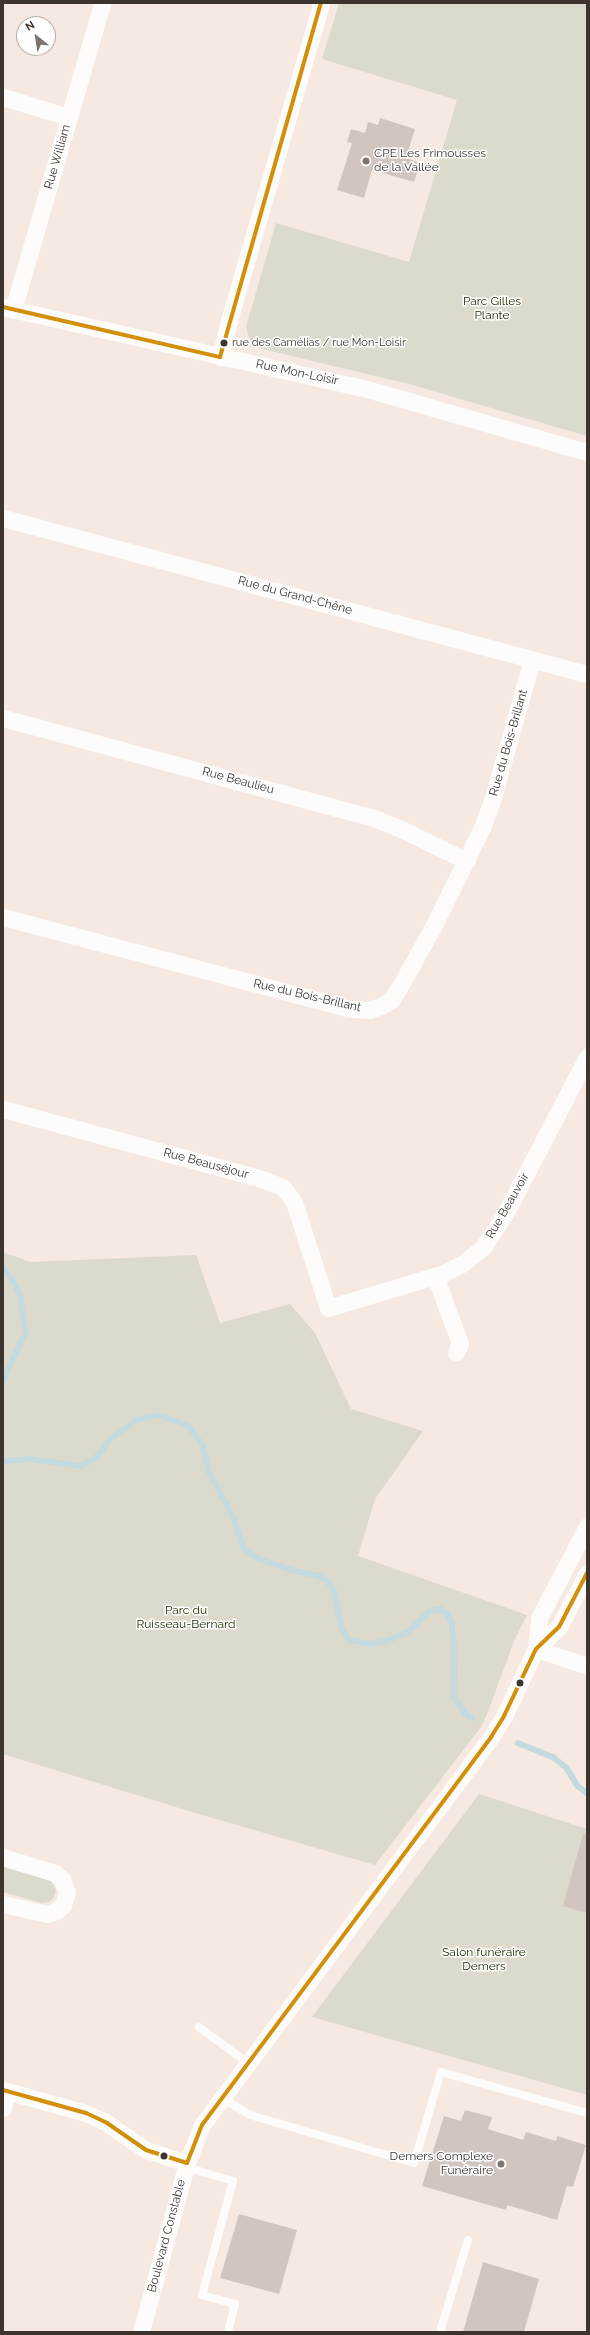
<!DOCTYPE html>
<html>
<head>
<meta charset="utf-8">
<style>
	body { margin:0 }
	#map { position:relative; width:590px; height:2335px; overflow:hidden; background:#f6e9e1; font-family:Raleway,sans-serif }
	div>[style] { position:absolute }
	.green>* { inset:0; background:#dcdacc }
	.stream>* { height:5.5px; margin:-2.75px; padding:0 2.75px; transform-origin:2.75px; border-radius:2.75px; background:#c4dade }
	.building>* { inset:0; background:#d1c6bf }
	.lane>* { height:8px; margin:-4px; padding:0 4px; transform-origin:4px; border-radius:4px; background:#fefcfa }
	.street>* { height:17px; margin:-8.5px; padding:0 8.5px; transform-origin:8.5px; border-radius:8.5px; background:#fefcfa }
	.bus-1>* { height:4px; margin:-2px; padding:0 2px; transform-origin:2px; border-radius:2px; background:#d28f09 }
	.dots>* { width:11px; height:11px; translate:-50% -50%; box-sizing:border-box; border:2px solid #fff; border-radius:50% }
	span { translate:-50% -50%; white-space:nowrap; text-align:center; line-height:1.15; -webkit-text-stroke:3px #fff; paint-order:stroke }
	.bus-label { font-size:11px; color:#3d342e }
	.left { translate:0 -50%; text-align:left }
	.poi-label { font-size:12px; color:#3d342e }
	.right { translate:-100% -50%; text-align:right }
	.street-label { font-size:12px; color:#3d342e }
	.park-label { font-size:12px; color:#222f00 }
	.frame { position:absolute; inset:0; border:4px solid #3d342e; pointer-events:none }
	.north { position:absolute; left:16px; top:16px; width:40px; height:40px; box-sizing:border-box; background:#fff; border:1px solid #b1aeab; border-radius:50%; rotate:330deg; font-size:11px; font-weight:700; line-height:16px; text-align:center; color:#3d342e }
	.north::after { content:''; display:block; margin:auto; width:14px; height:18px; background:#7e736d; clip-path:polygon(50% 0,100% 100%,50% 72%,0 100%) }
</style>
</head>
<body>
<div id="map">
	<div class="green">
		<div style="clip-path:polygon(339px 3px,587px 3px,587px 436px,409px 384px,262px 349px,257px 347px,249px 338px,246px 327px,276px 223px,409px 262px,457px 100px,322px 59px)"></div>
		<div style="clip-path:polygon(3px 1252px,30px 1262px,196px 1255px,220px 1323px,290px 1304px,315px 1333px,351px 1409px,423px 1431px,375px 1499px,358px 1556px,527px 1615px,514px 1641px,488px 1712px,481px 1727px,375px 1865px,192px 1812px,3px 1754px)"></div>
		<div style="clip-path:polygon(479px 1794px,587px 1829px,587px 2095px,312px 2017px)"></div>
		<div style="clip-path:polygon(3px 1867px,51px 1881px,56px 1890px,53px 1899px,49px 1902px,42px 1903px,3px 1892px)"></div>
	</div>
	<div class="stream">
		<div style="left:3px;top:1267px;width:22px;rotate:54deg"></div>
		<div style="left:16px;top:1285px;width:13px;rotate:67deg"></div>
		<div style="left:21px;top:1297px;width:36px;rotate:82deg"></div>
		<div style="left:26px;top:1333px;width:54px;rotate:115.1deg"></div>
		<div style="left:3px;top:1461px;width:28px;rotate:-4deg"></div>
		<div style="left:31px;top:1459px;width:50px;rotate:8deg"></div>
		<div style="left:81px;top:1466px;width:16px;rotate:-27deg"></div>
		<div style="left:95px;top:1459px;width:24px;rotate:-52deg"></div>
		<div style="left:110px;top:1440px;width:31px;rotate:-38deg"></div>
		<div style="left:134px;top:1421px;width:18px;rotate:-16deg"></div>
		<div style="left:151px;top:1416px;width:12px"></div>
		<div style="left:163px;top:1416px;width:28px;rotate:21deg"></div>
		<div style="left:189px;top:1426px;width:24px;rotate:54deg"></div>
		<div style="left:203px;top:1445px;width:27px;rotate:77deg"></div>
		<div style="left:209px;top:1471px;width:53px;rotate:62deg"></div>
		<div style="left:234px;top:1518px;width:32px;rotate:72deg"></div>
		<div style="left:244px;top:1548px;width:16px;rotate:38deg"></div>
		<div style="left:257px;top:1558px;width:36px;rotate:19deg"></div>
		<div style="left:291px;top:1570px;width:29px;rotate:12deg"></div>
		<div style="left:319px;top:1576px;width:9px;rotate:32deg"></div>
		<div style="left:327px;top:1581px;width:11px;rotate:52deg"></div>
		<div style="left:334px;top:1590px;width:39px;rotate:78deg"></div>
		<div style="left:342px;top:1628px;width:14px;rotate:60deg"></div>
		<div style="left:349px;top:1640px;width:22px;rotate:10deg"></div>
		<div style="left:371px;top:1644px;width:16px;rotate:-11deg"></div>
		<div style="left:387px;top:1641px;width:23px;rotate:-23deg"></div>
		<div style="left:408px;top:1632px;width:30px;rotate:-44deg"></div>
		<div style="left:430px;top:1611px;width:10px;rotate:-11deg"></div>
		<div style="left:440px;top:1609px;width:9px;rotate:32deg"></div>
		<div style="left:448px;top:1614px;width:10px;rotate:66deg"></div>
		<div style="left:452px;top:1623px;width:18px;rotate:84deg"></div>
		<div style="left:454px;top:1641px;width:58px;rotate:89deg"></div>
		<div style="left:455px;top:1699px;width:17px;rotate:54deg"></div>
		<div style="left:465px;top:1713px;width:9px;rotate:36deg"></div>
		<div style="left:518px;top:1743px;width:38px;rotate:22deg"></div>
		<div style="left:553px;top:1757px;width:18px;rotate:38deg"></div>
		<div style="left:567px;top:1768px;width:21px;rotate:59deg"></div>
		<div style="left:578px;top:1786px;width:11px;rotate:38deg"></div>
	</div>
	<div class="building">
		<div style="clip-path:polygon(380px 118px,415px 129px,406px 158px,420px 163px,414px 182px,372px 170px,364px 198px,337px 190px,352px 143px,347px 142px,351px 129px,365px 133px,368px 122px,378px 125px)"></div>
		<div style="clip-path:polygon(583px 1834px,587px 1835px,587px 1913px,563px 1906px)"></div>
		<div style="clip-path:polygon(465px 2110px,492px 2117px,488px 2129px,523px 2140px,526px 2132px,556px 2141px,557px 2136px,586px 2145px,573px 2187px,567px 2186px,557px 2220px,507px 2205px,506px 2210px,422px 2186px,444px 2116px,461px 2121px)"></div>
		<div style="clip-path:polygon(239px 2214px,297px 2230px,279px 2294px,220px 2278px)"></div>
		<div style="clip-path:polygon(483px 2262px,539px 2279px,524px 2332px,463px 2332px)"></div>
	</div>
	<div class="lane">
		<div style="left:199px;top:2027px;width:61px;rotate:36.3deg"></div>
		<div style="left:222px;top:2098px;width:33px;rotate:31deg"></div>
		<div style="left:250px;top:2115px;width:171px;rotate:16.3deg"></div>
		<div style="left:414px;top:2163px;width:95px;rotate:-73.5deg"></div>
		<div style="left:441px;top:2072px;width:152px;rotate:15.7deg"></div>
		<div style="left:186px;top:2167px;width:49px;rotate:16.6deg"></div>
		<div style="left:233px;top:2181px;width:118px;rotate:105.2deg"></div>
		<div style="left:202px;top:2295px;width:34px;rotate:15deg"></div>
		<div style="left:235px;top:2304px;width:29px;rotate:104deg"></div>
		<div style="left:440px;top:2332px;width:96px;rotate:-73.1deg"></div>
	</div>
	<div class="street">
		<div style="left:3px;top:97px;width:69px;rotate:16.9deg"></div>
		<div style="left:3px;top:307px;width:373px;rotate:12.7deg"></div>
		<div style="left:367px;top:389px;width:229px;rotate:16deg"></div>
		<div style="left:13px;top:310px;width:320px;rotate:-73.8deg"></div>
		<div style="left:220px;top:357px;width:34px;rotate:-76deg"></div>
		<div style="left:228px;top:324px;width:334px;rotate:-73.8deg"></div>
		<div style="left:3px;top:518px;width:604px;rotate:14.96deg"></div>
		<div style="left:3px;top:718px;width:384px;rotate:15.1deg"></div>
		<div style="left:374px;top:818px;width:29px;rotate:22deg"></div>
		<div style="left:401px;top:829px;width:73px;rotate:25.9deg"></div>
		<div style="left:3px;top:917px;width:360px;rotate:14.8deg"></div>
		<div style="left:351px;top:1009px;width:19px;rotate:3deg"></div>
		<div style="left:370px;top:1010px;width:12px;rotate:-20deg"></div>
		<div style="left:381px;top:1006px;width:13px;rotate:-32deg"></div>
		<div style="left:392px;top:999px;width:13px;rotate:-58deg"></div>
		<div style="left:399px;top:988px;width:70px;rotate:-60.9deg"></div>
		<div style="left:433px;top:927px;width:110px;rotate:-63.7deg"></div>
		<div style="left:482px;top:828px;width:29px;rotate:-70deg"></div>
		<div style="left:492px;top:801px;width:147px;rotate:-74.2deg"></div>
		<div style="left:3px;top:1109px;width:268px;rotate:15.1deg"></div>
		<div style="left:262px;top:1179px;width:22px;rotate:21deg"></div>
		<div style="left:283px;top:1187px;width:19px;rotate:54deg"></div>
		<div style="left:294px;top:1202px;width:111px;rotate:72.2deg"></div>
		<div style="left:328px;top:1308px;width:121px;rotate:-16.8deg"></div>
		<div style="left:444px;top:1273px;width:20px;rotate:-27deg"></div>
		<div style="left:462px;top:1264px;width:28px;rotate:-39deg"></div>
		<div style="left:484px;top:1246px;width:38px;rotate:-57deg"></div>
		<div style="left:505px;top:1214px;width:177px;rotate:-62.4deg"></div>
		<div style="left:435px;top:1276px;width:72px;rotate:69.5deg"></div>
		<div style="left:460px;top:1343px;width:10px;rotate:114deg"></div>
		<div style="left:536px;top:1649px;width:32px;rotate:-44deg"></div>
		<div style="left:559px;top:1627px;width:61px;rotate:-62.6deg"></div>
		<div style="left:536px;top:1649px;width:54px;rotate:18.4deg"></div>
		<div style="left:3px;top:1857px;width:54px;rotate:17.1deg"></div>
		<div style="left:55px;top:1873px;width:9px;rotate:41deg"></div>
		<div style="left:62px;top:1879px;width:14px;rotate:69deg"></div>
		<div style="left:67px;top:1892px;width:14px;rotate:107deg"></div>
		<div style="left:63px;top:1905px;width:9px;rotate:139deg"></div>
		<div style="left:56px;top:1911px;width:9px;rotate:162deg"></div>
		<div style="left:47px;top:1914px;width:45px;rotate:-167.2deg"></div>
		<div style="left:3px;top:2090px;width:86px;rotate:15.5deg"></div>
		<div style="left:86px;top:2113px;width:23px;rotate:25deg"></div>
		<div style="left:107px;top:2123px;width:47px;rotate:34.7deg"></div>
		<div style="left:146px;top:2150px;width:43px;rotate:17.6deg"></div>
		<div style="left:3px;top:2108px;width:17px;rotate:-77deg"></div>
		<div style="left:141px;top:2332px;width:175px;rotate:-74.8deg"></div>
		<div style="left:187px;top:2163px;width:41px;rotate:-68.5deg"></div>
		<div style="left:202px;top:2125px;width:484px;rotate:-53.3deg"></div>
		<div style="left:491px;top:1737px;width:25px;rotate:-58deg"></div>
		<div style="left:504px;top:1716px;width:74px;rotate:-64.5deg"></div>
		<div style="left:536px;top:1649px;width:31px;rotate:-84deg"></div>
		<div style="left:539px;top:1618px;width:104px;rotate:-62.4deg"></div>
	</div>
	<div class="bus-1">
		<div style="left:3px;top:307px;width:223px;rotate:13deg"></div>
		<div style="left:220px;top:357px;width:368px;rotate:-74.1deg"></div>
		<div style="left:3px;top:2090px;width:86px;rotate:15.5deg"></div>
		<div style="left:86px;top:2113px;width:23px;rotate:25deg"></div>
		<div style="left:107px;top:2123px;width:47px;rotate:34.7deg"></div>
		<div style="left:146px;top:2150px;width:43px;rotate:17.6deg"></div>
		<div style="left:187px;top:2163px;width:41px;rotate:-68.5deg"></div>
		<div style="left:202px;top:2125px;width:484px;rotate:-53.3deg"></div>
		<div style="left:491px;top:1737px;width:25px;rotate:-58deg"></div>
		<div style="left:504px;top:1716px;width:74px;rotate:-64.5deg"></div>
		<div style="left:536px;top:1649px;width:32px;rotate:-44deg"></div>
		<div style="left:559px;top:1627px;width:61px;rotate:-62.6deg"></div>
	</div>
	<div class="dots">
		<div style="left:366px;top:161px;background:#7e736d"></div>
		<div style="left:224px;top:343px;background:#3d342e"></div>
		<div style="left:520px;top:1683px;background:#3d342e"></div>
		<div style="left:164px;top:2156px;background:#3d342e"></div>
		<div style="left:501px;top:2164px;background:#7e736d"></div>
	</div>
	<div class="bus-label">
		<span class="left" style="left:232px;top:343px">rue des Camélias / rue Mon-Loisir</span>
	</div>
	<div class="poi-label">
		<span class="left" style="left:374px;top:161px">CPE Les Frimousses<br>de la Vallée</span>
		<span class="right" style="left:493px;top:2164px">Demers Complexe<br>Funéraire</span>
	</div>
	<div class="street-label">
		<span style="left:58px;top:157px;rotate:-74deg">Rue William</span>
		<span style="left:297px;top:373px;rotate:12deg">Rue Mon-Loisir</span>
		<span style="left:295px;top:596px;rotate:15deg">Rue du Grand-Chêne</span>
		<span style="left:509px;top:743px;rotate:-74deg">Rue du Bois-Brillant</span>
		<span style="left:238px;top:781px;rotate:15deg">Rue Beaulieu</span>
		<span style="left:307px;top:996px;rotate:13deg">Rue du Bois-Brillant</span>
		<span style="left:206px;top:1164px;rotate:15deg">Rue Beauséjour</span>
		<span style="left:508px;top:1206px;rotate:-60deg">Rue Beauvoir</span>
		<span style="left:167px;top:2236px;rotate:-75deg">Boulevard Constable</span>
	</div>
	<div class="park-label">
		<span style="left:492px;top:309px">Parc Gilles<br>Plante</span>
		<span style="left:186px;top:1618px">Parc du<br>Ruisseau-Bernard</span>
		<span style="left:484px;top:1960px">Salon funéraire<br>Demers</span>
	</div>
	<div class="frame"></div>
	<div class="north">N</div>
</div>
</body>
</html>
